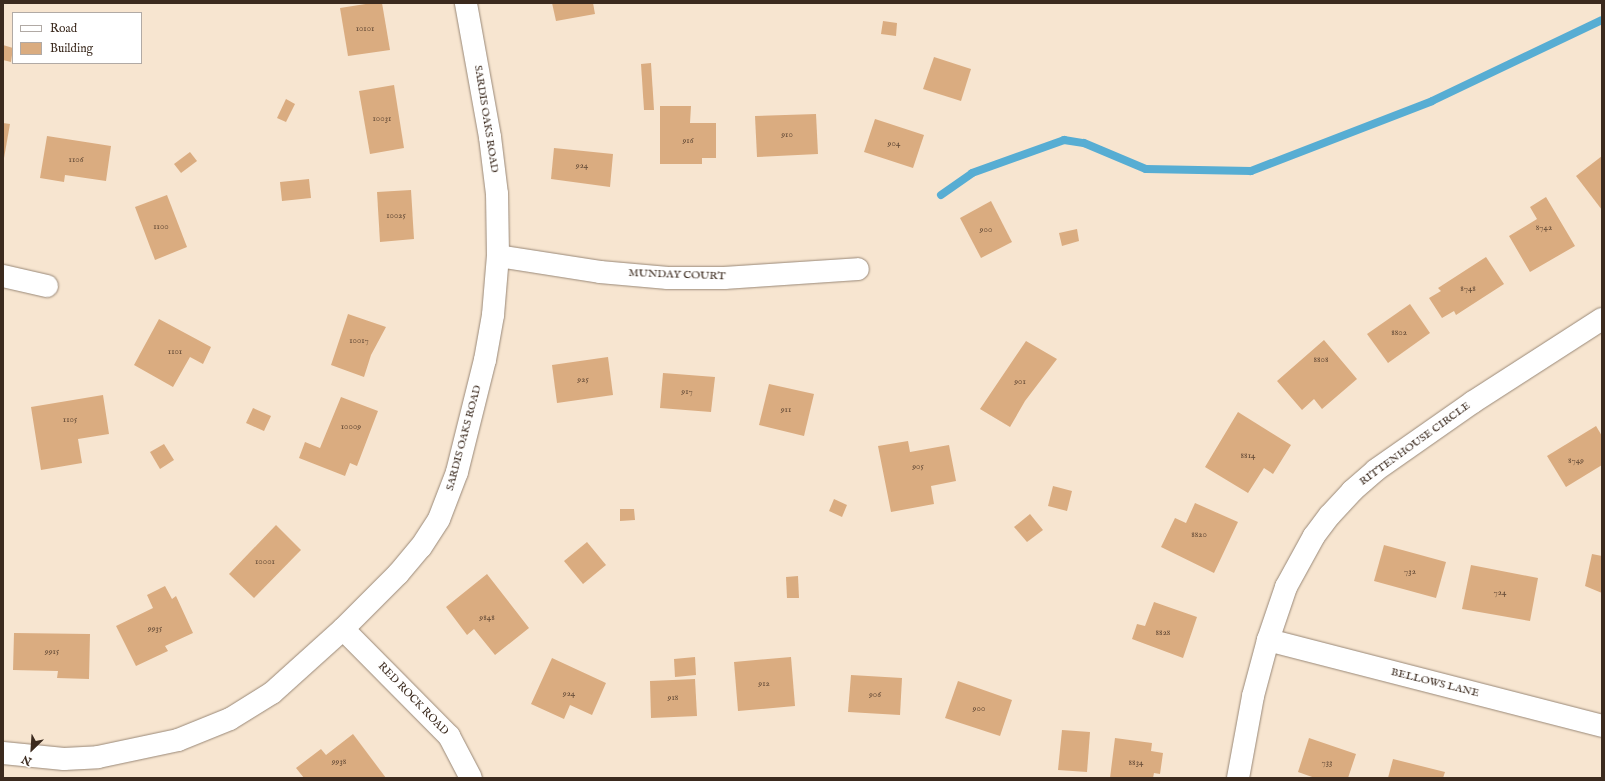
<!DOCTYPE html>
<html>
<head>
<meta charset="utf-8">
<style>
	body { margin:0 }
	#map { position:relative; width:1605px; height:781px; overflow:hidden; background:#f7e5d0; font-family:"IM FELL English",serif }
	div>[style] { position:absolute }
	.stream>* { height:8px; margin:-4px; padding:0 4px; transform-origin:4px; border-radius:4px; background:#57add3 }
	.building>* { inset:0; background:#daac80 }
	.roads { filter:drop-shadow(0 0 1px #987) drop-shadow(0 0 1px #987) }
	.street>* { height:22px; margin:-11px; padding:0 11px; transform-origin:11px; border-radius:11px; background:#fff }
	span { translate:-50% -50%; white-space:nowrap; text-align:center; line-height:1.15; -webkit-text-stroke:4px #fff; paint-order:stroke }
	.number-label { font-size:9px; color:#634a36 }
	.number-label span { -webkit-text-stroke-width:0 }
	.street-label { font-size:11px; color:#3b2a1e }
	.frame { position:absolute; inset:0; border:4px solid #3b2a1e; pointer-events:none }
	.legend { position:absolute; left:12px; top:12px; width:130px; height:52px; box-sizing:border-box; background:#fff; border:1px solid #b1aaa5; margin:0; padding:5px 7px; list-style:none; font-size:12px; color:#3b2a1e }
	.legend li { display:flex; align-items:center; gap:8px; height:20px }
	.legend b { width:20px; border:1px solid #b1aaa5 }
	.north { position:absolute; left:12px; top:729px; width:40px; height:40px; -webkit-text-stroke:3px #fff; paint-order:stroke; rotate:205deg; font-size:11px; font-weight:700; line-height:16px; text-align:center; color:#3b2a1e }
	.north::after { content:''; display:block; margin:auto; width:14px; height:18px; background:#3b2a1e; clip-path:polygon(50% 0,100% 100%,50% 72%,0 100%) }
</style>
</head>
<body>
<div id="map">
	<div class="stream">
		<div style="left:941px;top:195px;width:38px;rotate:-35deg"></div>
		<div style="left:972px;top:173px;width:98px;rotate:-19.7deg"></div>
		<div style="left:1064px;top:140px;width:20px;rotate:9deg"></div>
		<div style="left:1084px;top:143px;width:67px;rotate:22.8deg"></div>
		<div style="left:1146px;top:169px;width:105px;rotate:1.1deg"></div>
		<div style="left:1251px;top:171px;width:194px;rotate:-21.1deg"></div>
		<div style="left:1432px;top:101px;width:188px;rotate:-25.5deg"></div>
	</div>
	<div class="building">
		<div style="clip-path:polygon(372px 3px,382px 3px,390px 50px,348px 56px,340px 8px)"></div>
		<div style="clip-path:polygon(552px 3px,593px 3px,595px 14px,556px 21px)"></div>
		<div style="clip-path:polygon(883px 21px,897px 23px,896px 36px,881px 34px)"></div>
		<div style="clip-path:polygon(3px 45px,13px 48px,11px 62px,3px 60px)"></div>
		<div style="clip-path:polygon(934px 57px,971px 69px,961px 101px,923px 89px)"></div>
		<div style="clip-path:polygon(651px 63px,654px 110px,644px 110px,641px 64px)"></div>
		<div style="clip-path:polygon(394px 85px,404px 148px,370px 154px,359px 91px)"></div>
		<div style="clip-path:polygon(286px 99px,295px 104px,286px 122px,277px 118px)"></div>
		<div style="clip-path:polygon(660px 106px,691px 106px,690px 123px,716px 123px,716px 158px,702px 158px,702px 164px,660px 164px)"></div>
		<div style="clip-path:polygon(816px 114px,818px 154px,757px 157px,755px 116px)"></div>
		<div style="clip-path:polygon(875px 119px,924px 135px,913px 168px,864px 152px)"></div>
		<div style="clip-path:polygon(3px 123px,10px 124px,4px 158px,3px 158px)"></div>
		<div style="clip-path:polygon(47px 136px,111px 146px,106px 181px,65px 175px,64px 182px,40px 178px)"></div>
		<div style="clip-path:polygon(554px 148px,613px 154px,610px 187px,551px 179px)"></div>
		<div style="clip-path:polygon(190px 152px,197px 161px,181px 173px,174px 164px)"></div>
		<div style="clip-path:polygon(1602px 156px,1602px 210px,1576px 176px)"></div>
		<div style="clip-path:polygon(309px 179px,311px 198px,282px 201px,280px 182px)"></div>
		<div style="clip-path:polygon(411px 190px,414px 239px,380px 242px,377px 192px)"></div>
		<div style="clip-path:polygon(167px 195px,187px 247px,155px 260px,135px 207px)"></div>
		<div style="clip-path:polygon(1546px 197px,1575px 246px,1530px 272px,1509px 236px,1537px 219px,1530px 207px)"></div>
		<div style="clip-path:polygon(991px 201px,1012px 242px,981px 258px,960px 218px)"></div>
		<div style="clip-path:polygon(1077px 229px,1079px 241px,1062px 246px,1059px 233px)"></div>
		<div style="clip-path:polygon(1486px 257px,1504px 284px,1456px 315px,1454px 311px,1442px 318px,1429px 298px,1441px 291px,1438px 288px)"></div>
		<div style="clip-path:polygon(1410px 304px,1430px 333px,1388px 363px,1367px 334px)"></div>
		<div style="clip-path:polygon(348px 314px,386px 327px,371px 355px,364px 377px,331px 365px)"></div>
		<div style="clip-path:polygon(159px 319px,211px 347px,203px 364px,190px 357px,173px 387px,134px 365px)"></div>
		<div style="clip-path:polygon(1324px 340px,1357px 379px,1322px 409px,1314px 399px,1302px 410px,1277px 381px)"></div>
		<div style="clip-path:polygon(1026px 341px,1057px 359px,1025px 401px,1010px 427px,980px 409px)"></div>
		<div style="clip-path:polygon(608px 357px,613px 395px,557px 403px,552px 365px)"></div>
		<div style="clip-path:polygon(663px 373px,715px 377px,711px 412px,660px 408px)"></div>
		<div style="clip-path:polygon(769px 384px,814px 394px,804px 436px,759px 425px)"></div>
		<div style="clip-path:polygon(103px 395px,109px 434px,78px 439px,82px 463px,41px 470px,31px 407px)"></div>
		<div style="clip-path:polygon(341px 397px,378px 411px,357px 466px,350px 463px,345px 476px,299px 458px,305px 442px,320px 448px)"></div>
		<div style="clip-path:polygon(253px 408px,271px 416px,264px 431px,246px 423px)"></div>
		<div style="clip-path:polygon(1238px 412px,1291px 445px,1273px 474px,1264px 468px,1248px 493px,1205px 467px)"></div>
		<div style="clip-path:polygon(1596px 426px,1602px 436px,1602px 465px,1566px 487px,1547px 456px)"></div>
		<div style="clip-path:polygon(908px 441px,910px 452px,949px 445px,956px 481px,931px 486px,934px 504px,891px 512px,878px 446px)"></div>
		<div style="clip-path:polygon(164px 444px,174px 460px,160px 469px,150px 452px)"></div>
		<div style="clip-path:polygon(1053px 486px,1072px 491px,1067px 511px,1048px 506px)"></div>
		<div style="clip-path:polygon(834px 499px,847px 505px,842px 517px,829px 511px)"></div>
		<div style="clip-path:polygon(1195px 503px,1238px 522px,1214px 573px,1161px 547px,1175px 518px,1186px 523px)"></div>
		<div style="clip-path:polygon(620px 509px,634px 509px,635px 520px,620px 521px)"></div>
		<div style="clip-path:polygon(1030px 514px,1043px 530px,1027px 542px,1014px 527px)"></div>
		<div style="clip-path:polygon(276px 525px,301px 550px,254px 598px,229px 574px)"></div>
		<div style="clip-path:polygon(587px 542px,606px 565px,583px 584px,564px 561px)"></div>
		<div style="clip-path:polygon(1384px 545px,1446px 562px,1436px 598px,1374px 581px)"></div>
		<div style="clip-path:polygon(1592px 554px,1602px 556px,1602px 593px,1585px 586px)"></div>
		<div style="clip-path:polygon(1471px 565px,1538px 578px,1530px 621px,1462px 609px)"></div>
		<div style="clip-path:polygon(487px 574px,529px 628px,495px 655px,474px 629px,467px 635px,446px 607px)"></div>
		<div style="clip-path:polygon(798px 576px,799px 598px,787px 598px,786px 577px)"></div>
		<div style="clip-path:polygon(165px 586px,172px 599px,176px 596px,193px 633px,165px 646px,168px 651px,136px 666px,116px 626px,153px 608px,147px 595px)"></div>
		<div style="clip-path:polygon(1154px 602px,1197px 617px,1183px 658px,1132px 639px,1137px 624px,1145px 626px)"></div>
		<div style="clip-path:polygon(14px 633px,90px 634px,89px 679px,57px 678px,58px 671px,13px 670px)"></div>
		<div style="clip-path:polygon(695px 657px,696px 675px,675px 677px,674px 659px)"></div>
		<div style="clip-path:polygon(791px 657px,795px 706px,738px 711px,734px 662px)"></div>
		<div style="clip-path:polygon(552px 658px,606px 683px,592px 715px,570px 705px,564px 719px,531px 704px)"></div>
		<div style="clip-path:polygon(851px 675px,902px 678px,900px 715px,848px 712px)"></div>
		<div style="clip-path:polygon(695px 679px,697px 716px,651px 718px,650px 681px)"></div>
		<div style="clip-path:polygon(958px 681px,1012px 700px,1000px 736px,945px 718px)"></div>
		<div style="clip-path:polygon(1062px 730px,1090px 732px,1087px 772px,1058px 770px)"></div>
		<div style="clip-path:polygon(353px 734px,386px 778px,304px 778px,296px 768px,321px 749px,326px 755px)"></div>
		<div style="clip-path:polygon(1115px 738px,1152px 743px,1151px 751px,1163px 753px,1160px 774px,1154px 773px,1153px 778px,1110px 778px)"></div>
		<div style="clip-path:polygon(1309px 738px,1356px 754px,1348px 778px,1315px 778px,1298px 772px)"></div>
		<div style="clip-path:polygon(1393px 759px,1445px 772px,1443px 778px,1388px 778px)"></div>
	</div>
	<div class="roads">
		<div class="street">
			<div style="left:498px;top:256px;width:103px;rotate:8.9deg"></div>
			<div style="left:600px;top:272px;width:68px;rotate:5deg"></div>
			<div style="left:668px;top:278px;width:56px"></div>
			<div style="left:724px;top:278px;width:134px;rotate:-3.8deg"></div>
			<div style="left:3px;top:276px;width:45px;rotate:12.8deg"></div>
			<div style="left:343px;top:629px;width:151px;rotate:45.3deg"></div>
			<div style="left:449px;top:736px;width:47px;rotate:62.4deg"></div>
			<div style="left:1268px;top:640px;width:345px;rotate:14.4deg"></div>
			<div style="left:3px;top:753px;width:61px;rotate:5.6deg"></div>
			<div style="left:64px;top:759px;width:34px;rotate:-3deg"></div>
			<div style="left:98px;top:757px;width:82px;rotate:-12deg"></div>
			<div style="left:178px;top:740px;width:56px;rotate:-22deg"></div>
			<div style="left:230px;top:719px;width:49px;rotate:-31.8deg"></div>
			<div style="left:272px;top:693px;width:96px;rotate:-42deg"></div>
			<div style="left:343px;top:629px;width:78px;rotate:-45deg"></div>
			<div style="left:398px;top:574px;width:35px;rotate:-50deg"></div>
			<div style="left:421px;top:547px;width:33px;rotate:-57deg"></div>
			<div style="left:439px;top:519px;width:50px;rotate:-69deg"></div>
			<div style="left:457px;top:472px;width:115px;rotate:-76deg"></div>
			<div style="left:485px;top:360px;width:46px;rotate:-79.9deg"></div>
			<div style="left:493px;top:315px;width:59px;rotate:-85.2deg"></div>
			<div style="left:498px;top:256px;width:62px;rotate:-90.9deg"></div>
			<div style="left:497px;top:194px;width:57px;rotate:-97deg"></div>
			<div style="left:490px;top:137px;width:136px;rotate:-100.2deg"></div>
			<div style="left:1238px;top:778px;width:83px;rotate:-79.6deg"></div>
			<div style="left:1253px;top:696px;width:58px;rotate:-75deg"></div>
			<div style="left:1268px;top:640px;width:56px;rotate:-71.2deg"></div>
			<div style="left:1286px;top:587px;width:58px;rotate:-61.2deg"></div>
			<div style="left:1314px;top:536px;width:26px;rotate:-53deg"></div>
			<div style="left:1330px;top:515px;width:33px;rotate:-47deg"></div>
			<div style="left:1352px;top:491px;width:32px;rotate:-41deg"></div>
			<div style="left:1376px;top:470px;width:118px;rotate:-35deg"></div>
			<div style="left:1473px;top:402px;width:153px;rotate:-32.8deg"></div>
		</div>
	</div>
	<div class="number-label">
		<span style="left:365px;top:29px">10101</span>
		<span style="left:382px;top:119px">10031</span>
		<span style="left:787px;top:135px">910</span>
		<span style="left:688px;top:141px">916</span>
		<span style="left:894px;top:144px">904</span>
		<span style="left:76px;top:160px">1106</span>
		<span style="left:582px;top:166px">924</span>
		<span style="left:396px;top:216px">10025</span>
		<span style="left:161px;top:227px">1100</span>
		<span style="left:1544px;top:228px">8742</span>
		<span style="left:986px;top:230px">900</span>
		<span style="left:1468px;top:289px">8748</span>
		<span style="left:1399px;top:333px">8802</span>
		<span style="left:359px;top:341px">10017</span>
		<span style="left:175px;top:352px">1101</span>
		<span style="left:1321px;top:360px">8808</span>
		<span style="left:583px;top:380px">925</span>
		<span style="left:1020px;top:382px">901</span>
		<span style="left:687px;top:392px">917</span>
		<span style="left:786px;top:410px">911</span>
		<span style="left:70px;top:420px">1105</span>
		<span style="left:351px;top:427px">10009</span>
		<span style="left:1248px;top:456px">8814</span>
		<span style="left:1576px;top:461px">8749</span>
		<span style="left:918px;top:467px">905</span>
		<span style="left:1199px;top:535px">8820</span>
		<span style="left:265px;top:562px">10001</span>
		<span style="left:1410px;top:572px">732</span>
		<span style="left:1500px;top:593px">724</span>
		<span style="left:487px;top:618px">9848</span>
		<span style="left:155px;top:629px">9935</span>
		<span style="left:1163px;top:633px">8828</span>
		<span style="left:52px;top:652px">9915</span>
		<span style="left:764px;top:684px">912</span>
		<span style="left:569px;top:694px">924</span>
		<span style="left:875px;top:695px">906</span>
		<span style="left:673px;top:698px">918</span>
		<span style="left:979px;top:709px">900</span>
		<span style="left:339px;top:762px">9938</span>
		<span style="left:1136px;top:763px">8834</span>
		<span style="left:1327px;top:763px">733</span>
	</div>
	<div class="street-label">
		<span style="left:486px;top:119px;rotate:81deg">SARDIS OAKS ROAD</span>
		<span style="left:677px;top:275px;rotate:2deg">MUNDAY COURT</span>
		<span style="left:464px;top:438px;rotate:-75deg">SARDIS OAKS ROAD</span>
		<span style="left:1415px;top:444px;rotate:-36deg">RITTENHOUSE CIRCLE</span>
		<span style="left:1435px;top:683px;rotate:14deg">BELLOWS LANE</span>
		<span style="left:413px;top:699px;rotate:46deg">RED ROCK ROAD</span>
	</div>
	<div class="frame"></div>
	<ul class="legend">
	<li><b style="height:5px;background:#fff"></b>Road</li>
	<li><b style="height:11px;background:#daac80"></b>Building</li>
	</ul>
	<div class="north">N</div>
</div>
</body>
</html>
